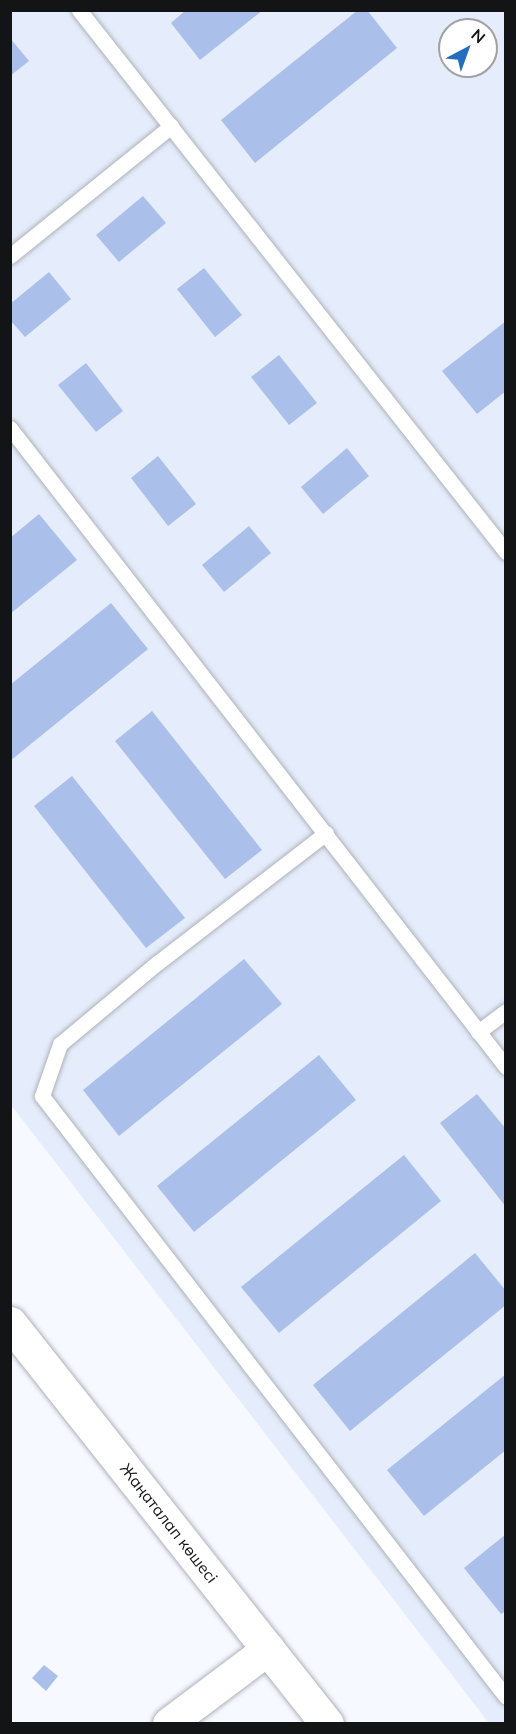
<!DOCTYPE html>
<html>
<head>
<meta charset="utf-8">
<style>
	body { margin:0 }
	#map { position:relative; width:516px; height:1734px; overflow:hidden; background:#f6f9ff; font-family:Mulish,sans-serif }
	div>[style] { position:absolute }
	.built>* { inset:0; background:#e5ecfb }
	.building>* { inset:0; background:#aac0ea }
	.roads { filter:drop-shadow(0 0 2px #aeb2b9) drop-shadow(0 0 2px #aeb2b9) }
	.lane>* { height:15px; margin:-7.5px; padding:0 7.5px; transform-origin:7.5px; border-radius:7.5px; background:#fff }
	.street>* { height:32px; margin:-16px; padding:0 16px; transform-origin:16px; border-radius:16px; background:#fff }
	.secondary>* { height:33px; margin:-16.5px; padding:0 16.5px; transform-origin:16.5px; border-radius:16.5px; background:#fff }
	span { translate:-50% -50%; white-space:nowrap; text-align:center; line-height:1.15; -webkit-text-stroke:4.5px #fff; paint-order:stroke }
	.street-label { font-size:16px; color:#131416 }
	.frame { position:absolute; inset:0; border:12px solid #131416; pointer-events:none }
	.north { position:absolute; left:438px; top:18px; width:60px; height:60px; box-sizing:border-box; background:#fff; border:2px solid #a1a1a2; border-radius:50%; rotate:41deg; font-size:16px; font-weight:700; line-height:24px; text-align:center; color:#131416 }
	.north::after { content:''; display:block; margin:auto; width:21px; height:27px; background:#256ebf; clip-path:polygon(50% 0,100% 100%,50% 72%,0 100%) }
</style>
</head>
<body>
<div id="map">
	<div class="built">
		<div style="clip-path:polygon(evenodd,11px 11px,505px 11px,505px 1723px,489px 1723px,11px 1105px,11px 11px,450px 30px,486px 30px,486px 66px,450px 66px,450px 30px)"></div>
	</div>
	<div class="building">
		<div style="clip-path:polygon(186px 10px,263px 10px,200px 60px,171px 23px)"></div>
		<div style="clip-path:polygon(358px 10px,367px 10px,397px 48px,255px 163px,221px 120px)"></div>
		<div style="clip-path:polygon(10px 38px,29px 61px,10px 76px)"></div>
		<div style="clip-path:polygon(143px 196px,166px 223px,119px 262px,96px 235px)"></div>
		<div style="clip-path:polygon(204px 268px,242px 315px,215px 337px,177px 289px)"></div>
		<div style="clip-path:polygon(49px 272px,71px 299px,25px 337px,10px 320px,10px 304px)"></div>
		<div style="clip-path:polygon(506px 321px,506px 391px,477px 414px,442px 371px)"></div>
		<div style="clip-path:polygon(279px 355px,317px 403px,289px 425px,251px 377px)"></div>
		<div style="clip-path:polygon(86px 363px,123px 411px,96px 432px,58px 385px)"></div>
		<div style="clip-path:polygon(347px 448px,369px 476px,323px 514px,301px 487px)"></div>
		<div style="clip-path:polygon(158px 456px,196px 504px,168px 526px,131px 478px)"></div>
		<div style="clip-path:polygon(39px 514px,77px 560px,10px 614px,10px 538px)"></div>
		<div style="clip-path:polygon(249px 526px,271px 553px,224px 592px,202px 565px)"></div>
		<div style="clip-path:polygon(111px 603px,148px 649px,10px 761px,10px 685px)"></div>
		<div style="clip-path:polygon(152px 711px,262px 850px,225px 879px,115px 741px)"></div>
		<div style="clip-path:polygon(72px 776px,185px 918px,146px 948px,34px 806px)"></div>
		<div style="clip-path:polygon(244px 959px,282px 1004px,119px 1136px,83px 1090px)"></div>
		<div style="clip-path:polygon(319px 1055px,356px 1100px,194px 1232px,157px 1186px)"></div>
		<div style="clip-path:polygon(477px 1094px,506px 1129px,506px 1207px,440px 1123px)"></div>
		<div style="clip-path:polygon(404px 1155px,441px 1201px,279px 1333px,241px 1287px)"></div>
		<div style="clip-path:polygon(475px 1253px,506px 1291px,506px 1305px,350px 1431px,313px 1385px)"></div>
		<div style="clip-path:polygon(506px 1374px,506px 1450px,424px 1516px,387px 1470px)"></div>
		<div style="clip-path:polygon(506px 1534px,506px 1611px,501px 1614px,464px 1568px)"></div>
		<div style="clip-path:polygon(44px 1665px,58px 1676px,46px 1691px,32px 1678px)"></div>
	</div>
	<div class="roads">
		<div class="lane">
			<div style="left:79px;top:10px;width:690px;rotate:51.77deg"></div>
			<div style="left:10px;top:256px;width:207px;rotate:-38.9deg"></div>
			<div style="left:10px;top:428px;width:809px;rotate:52.18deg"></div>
			<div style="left:326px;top:833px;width:213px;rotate:142.4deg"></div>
			<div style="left:157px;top:963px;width:126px;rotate:140.1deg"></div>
			<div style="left:60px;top:1044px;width:55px;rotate:109.1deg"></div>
			<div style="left:42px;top:1096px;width:759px;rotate:52.33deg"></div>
			<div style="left:478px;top:1032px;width:35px;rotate:-37deg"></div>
		</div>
		<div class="street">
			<div style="left:169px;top:1724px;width:125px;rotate:-36.9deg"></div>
		</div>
		<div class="secondary">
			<div style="left:10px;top:1323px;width:511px;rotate:51.67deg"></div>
		</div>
	</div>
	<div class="street-label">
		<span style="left:169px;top:1523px;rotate:52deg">Жаңаталап көшесі</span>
	</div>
	<div class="frame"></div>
	<div class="north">N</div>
</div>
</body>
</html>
